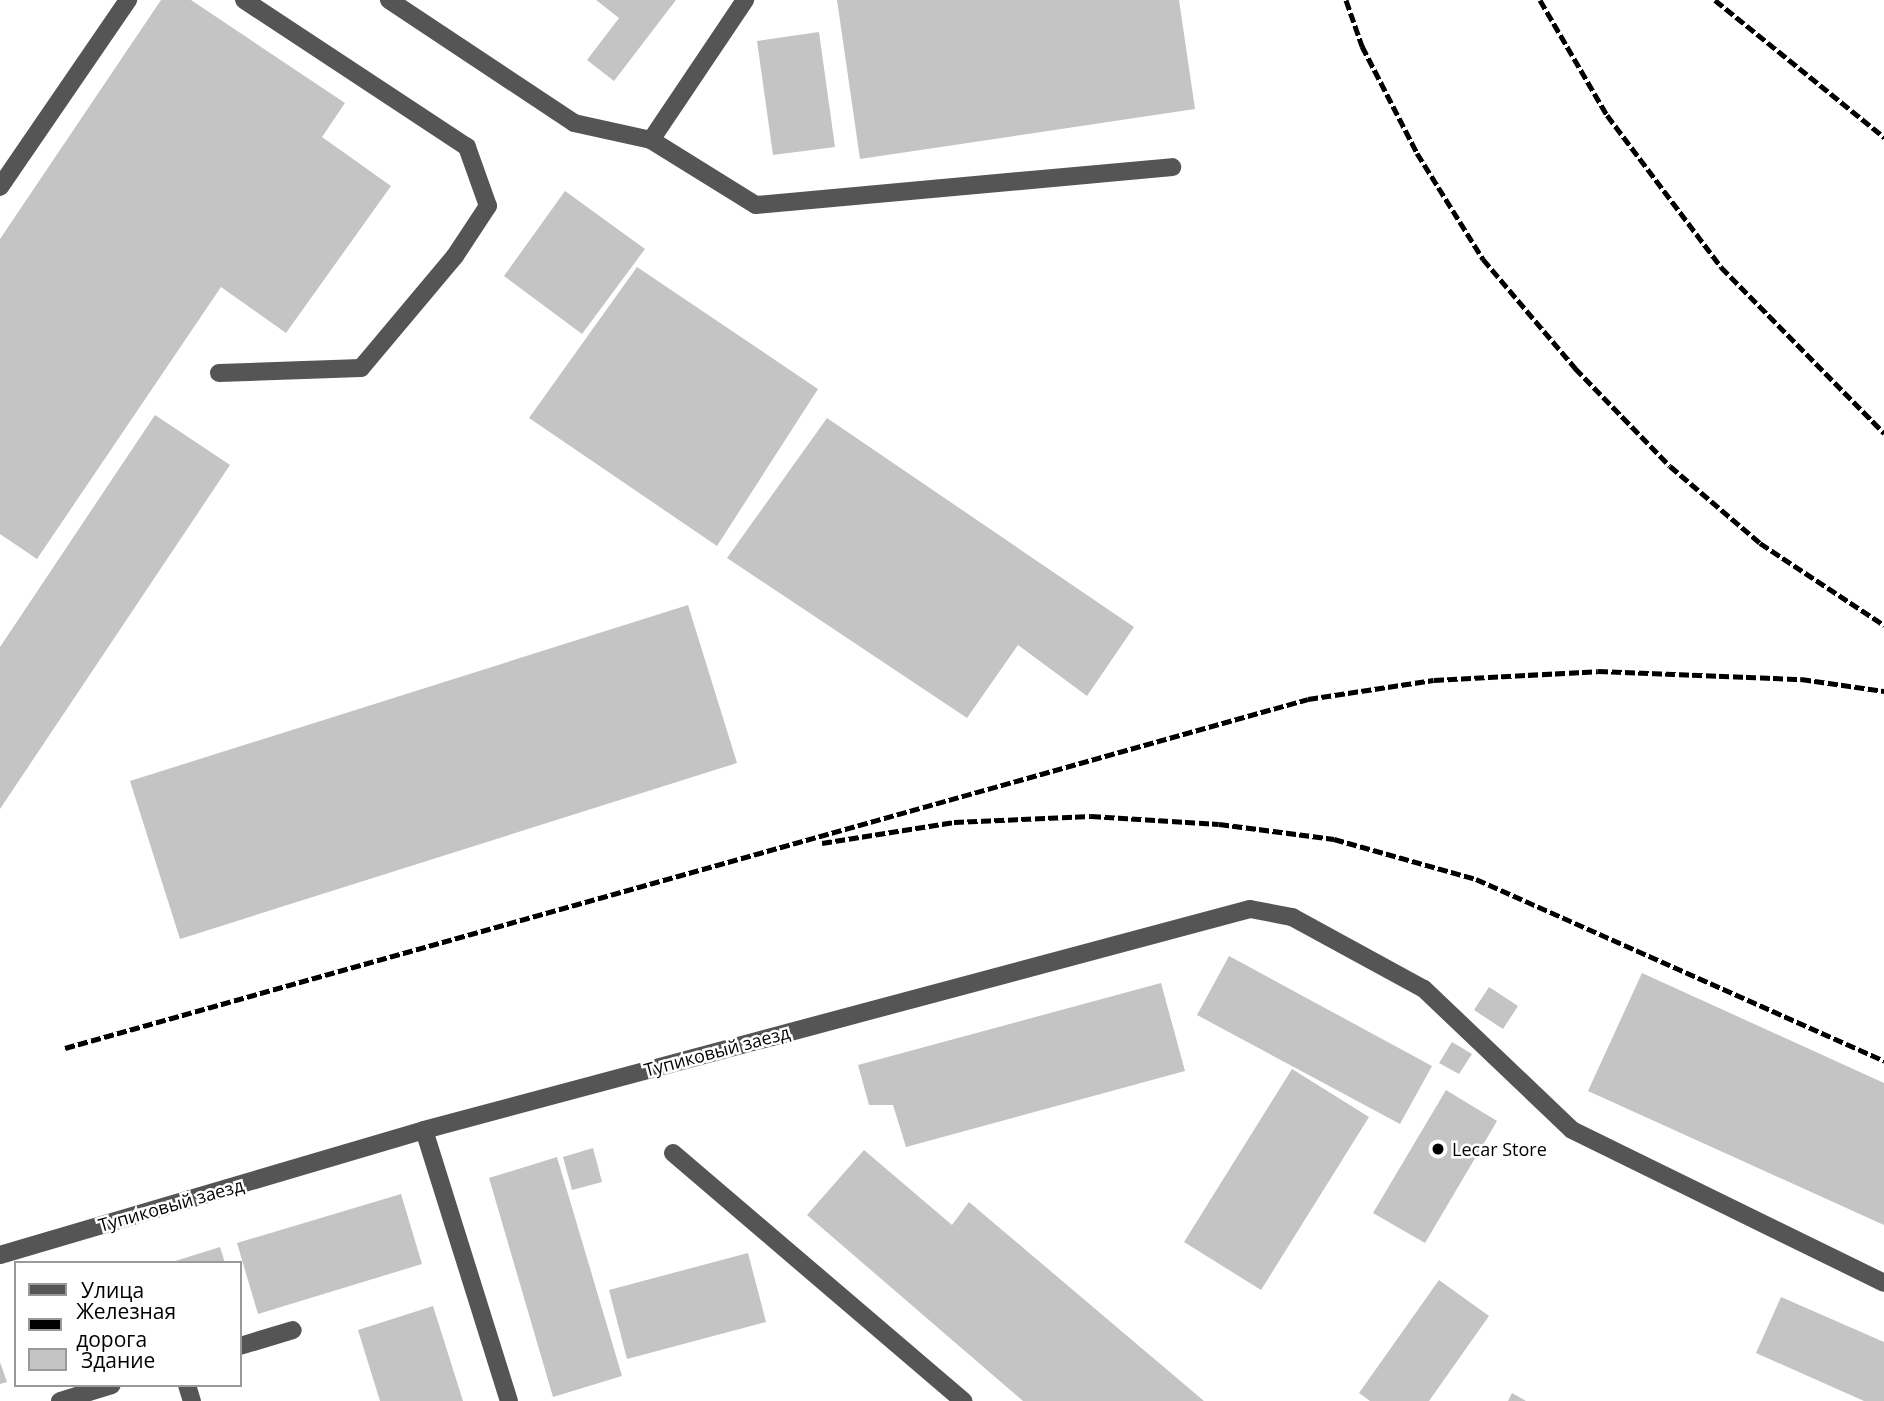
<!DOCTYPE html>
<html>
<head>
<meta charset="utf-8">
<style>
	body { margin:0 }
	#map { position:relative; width:1884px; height:1401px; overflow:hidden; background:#fff; font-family:"Open Sans",sans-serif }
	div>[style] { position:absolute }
	.building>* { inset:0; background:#c4c4c4 }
	.minor>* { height:18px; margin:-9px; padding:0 9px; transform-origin:9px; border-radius:9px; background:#555 }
	.rail>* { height:5px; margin-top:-2.5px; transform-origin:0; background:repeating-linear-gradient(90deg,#000 0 10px,transparent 0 13.5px) }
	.dots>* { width:19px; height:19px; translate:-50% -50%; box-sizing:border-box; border:4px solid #fff; border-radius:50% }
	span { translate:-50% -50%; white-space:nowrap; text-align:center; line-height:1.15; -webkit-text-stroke:5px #fff; paint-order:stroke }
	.street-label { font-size:18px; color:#000 }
	.poi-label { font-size:18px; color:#000 }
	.left { translate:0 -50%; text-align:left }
	.legend { position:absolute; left:14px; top:1261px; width:228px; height:126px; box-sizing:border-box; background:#fff; border:2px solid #999; margin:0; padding:9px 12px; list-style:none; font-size:21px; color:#000 }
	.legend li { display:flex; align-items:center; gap:14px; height:35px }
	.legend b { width:35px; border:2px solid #999 }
</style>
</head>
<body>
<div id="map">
	<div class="building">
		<div style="clip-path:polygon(161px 0,191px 0,345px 103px,322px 137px,391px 186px,286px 333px,221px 287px,37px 559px,0 534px,0 239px)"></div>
		<div style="clip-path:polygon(596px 0,676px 0,614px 81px,587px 60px,619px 18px)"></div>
		<div style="clip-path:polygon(837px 0,1179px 0,1195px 109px,860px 159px)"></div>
		<div style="clip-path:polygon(819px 32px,835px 147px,773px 155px,757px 41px)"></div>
		<div style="clip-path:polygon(565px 191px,645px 249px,582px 334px,504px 276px)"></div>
		<div style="clip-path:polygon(637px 267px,818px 389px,717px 546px,529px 418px)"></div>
		<div style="clip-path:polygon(155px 415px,230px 465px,0 809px,0 647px)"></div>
		<div style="clip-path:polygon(827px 418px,1134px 627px,1087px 696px,1018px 645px,967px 718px,727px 558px)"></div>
		<div style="clip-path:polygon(688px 605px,737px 763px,180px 939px,130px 781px)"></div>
		<div style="clip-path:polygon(1229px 956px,1432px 1066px,1400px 1124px,1197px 1015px)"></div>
		<div style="clip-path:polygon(1642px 973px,1884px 1083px,1884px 1225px,1588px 1091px)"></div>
		<div style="clip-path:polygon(1161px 983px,1185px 1071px,906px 1147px,893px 1105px,869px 1105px,858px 1065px)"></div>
		<div style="clip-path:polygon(1489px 987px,1518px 1006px,1503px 1029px,1474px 1010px)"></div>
		<div style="clip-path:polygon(1452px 1042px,1472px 1054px,1459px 1074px,1439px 1063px)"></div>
		<div style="clip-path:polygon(1292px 1069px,1369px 1117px,1261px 1290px,1184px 1242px)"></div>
		<div style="clip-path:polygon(1446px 1090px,1497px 1121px,1425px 1243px,1373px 1213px)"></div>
		<div style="clip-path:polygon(593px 1148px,602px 1182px,572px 1190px,563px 1157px)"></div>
		<div style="clip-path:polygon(864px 1150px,952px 1225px,969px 1202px,1204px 1401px,1023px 1401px,807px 1215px)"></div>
		<div style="clip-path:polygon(557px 1157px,622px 1376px,553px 1397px,489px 1178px)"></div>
		<div style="clip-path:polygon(401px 1194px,422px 1264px,258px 1314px,237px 1243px)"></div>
		<div style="clip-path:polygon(220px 1247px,225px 1263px,172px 1263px,172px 1262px)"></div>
		<div style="clip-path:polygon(748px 1253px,766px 1322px,627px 1359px,609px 1290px)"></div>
		<div style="clip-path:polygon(1439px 1280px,1489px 1316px,1429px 1401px,1370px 1401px,1359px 1393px)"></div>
		<div style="clip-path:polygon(1781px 1297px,1884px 1342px,1884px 1401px,1864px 1401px,1756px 1353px)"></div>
		<div style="clip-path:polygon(433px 1306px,463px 1401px,380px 1401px,358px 1330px)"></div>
		<div style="clip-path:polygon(0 1362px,7px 1382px,0 1384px)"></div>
		<div style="clip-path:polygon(1512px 1393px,1526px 1401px,1508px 1401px)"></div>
	</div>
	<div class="minor">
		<div style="left:389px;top:0;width:222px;rotate:33.6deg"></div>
		<div style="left:574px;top:123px;width:79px;rotate:12.4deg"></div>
		<div style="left:651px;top:140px;width:169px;rotate:-56.1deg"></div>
		<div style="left:651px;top:140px;width:123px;rotate:31.8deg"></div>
		<div style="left:756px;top:205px;width:418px;rotate:-5.2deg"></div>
		<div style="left:0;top:187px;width:227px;rotate:-55.6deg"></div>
		<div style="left:219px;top:373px;width:142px;rotate:-2deg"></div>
		<div style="left:361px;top:368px;width:146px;rotate:-50deg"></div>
		<div style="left:455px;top:256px;width:60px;rotate:-56.6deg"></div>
		<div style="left:488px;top:206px;width:63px;rotate:-109.6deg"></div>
		<div style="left:467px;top:147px;width:267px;rotate:-146.6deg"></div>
		<div style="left:424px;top:1130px;width:284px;rotate:72.6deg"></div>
		<div style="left:673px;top:1153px;width:382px;rotate:40.5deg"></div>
		<div style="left:0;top:1255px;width:442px;rotate:-16.4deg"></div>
		<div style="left:424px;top:1130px;width:855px;rotate:-14.98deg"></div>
		<div style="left:1250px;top:909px;width:43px;rotate:10.8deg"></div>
		<div style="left:1292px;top:917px;width:150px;rotate:28.6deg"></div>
		<div style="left:1424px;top:989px;width:204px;rotate:43.6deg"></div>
		<div style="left:1572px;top:1130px;width:347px;rotate:26.1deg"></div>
		<div style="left:240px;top:1346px;width:55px;rotate:-16.8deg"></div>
		<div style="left:187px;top:1385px;width:17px;rotate:73deg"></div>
		<div style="left:60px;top:1401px;width:54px;rotate:-17.1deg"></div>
	</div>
	<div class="rail">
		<div style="left:1346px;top:0;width:49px;rotate:70.8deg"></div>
		<div style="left:1362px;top:46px;width:120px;rotate:62.8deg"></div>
		<div style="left:1417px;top:153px;width:125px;rotate:58.1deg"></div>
		<div style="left:1483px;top:259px;width:143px;rotate:49.8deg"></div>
		<div style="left:1575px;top:368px;width:136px;rotate:45.9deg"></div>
		<div style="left:1670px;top:466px;width:118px;rotate:40.5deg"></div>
		<div style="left:1760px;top:543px;width:149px;rotate:33.5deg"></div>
		<div style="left:1540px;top:0;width:133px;rotate:59.8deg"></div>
		<div style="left:1607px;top:115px;width:190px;rotate:53.1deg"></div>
		<div style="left:1721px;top:267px;width:233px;rotate:45.5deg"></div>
		<div style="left:1715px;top:0;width:218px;rotate:39deg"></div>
		<div style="left:822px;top:843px;width:134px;rotate:-9deg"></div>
		<div style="left:954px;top:822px;width:137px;rotate:-2.5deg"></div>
		<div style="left:1091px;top:816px;width:128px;rotate:3.6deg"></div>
		<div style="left:1219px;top:824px;width:116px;rotate:7.4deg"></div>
		<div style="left:1334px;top:839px;width:148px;rotate:15.7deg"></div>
		<div style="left:1476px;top:879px;width:447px;rotate:24deg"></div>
		<div style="left:65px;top:1048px;width:1291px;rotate:-15.68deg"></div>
		<div style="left:1308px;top:699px;width:127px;rotate:-8.6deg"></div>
		<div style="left:1434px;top:680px;width:164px;rotate:-3.1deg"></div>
		<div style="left:1598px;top:671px;width:203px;rotate:2.3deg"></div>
		<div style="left:1801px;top:679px;width:84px;rotate:8.2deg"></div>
	</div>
	<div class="dots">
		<div style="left:1438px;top:1149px;background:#000"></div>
	</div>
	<div class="street-label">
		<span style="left:717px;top:1051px;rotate:-15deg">Тупиковый заезд</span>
		<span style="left:171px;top:1205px;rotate:-16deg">Тупиковый заезд</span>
	</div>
	<div class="poi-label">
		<span class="left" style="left:1452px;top:1149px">Lecar Store</span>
	</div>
	<ul class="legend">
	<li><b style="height:9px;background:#555"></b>Улица</li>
	<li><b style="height:9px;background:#000"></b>Железная дорога</li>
	<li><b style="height:19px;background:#c4c4c4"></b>Здание</li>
	</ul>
</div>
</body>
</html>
